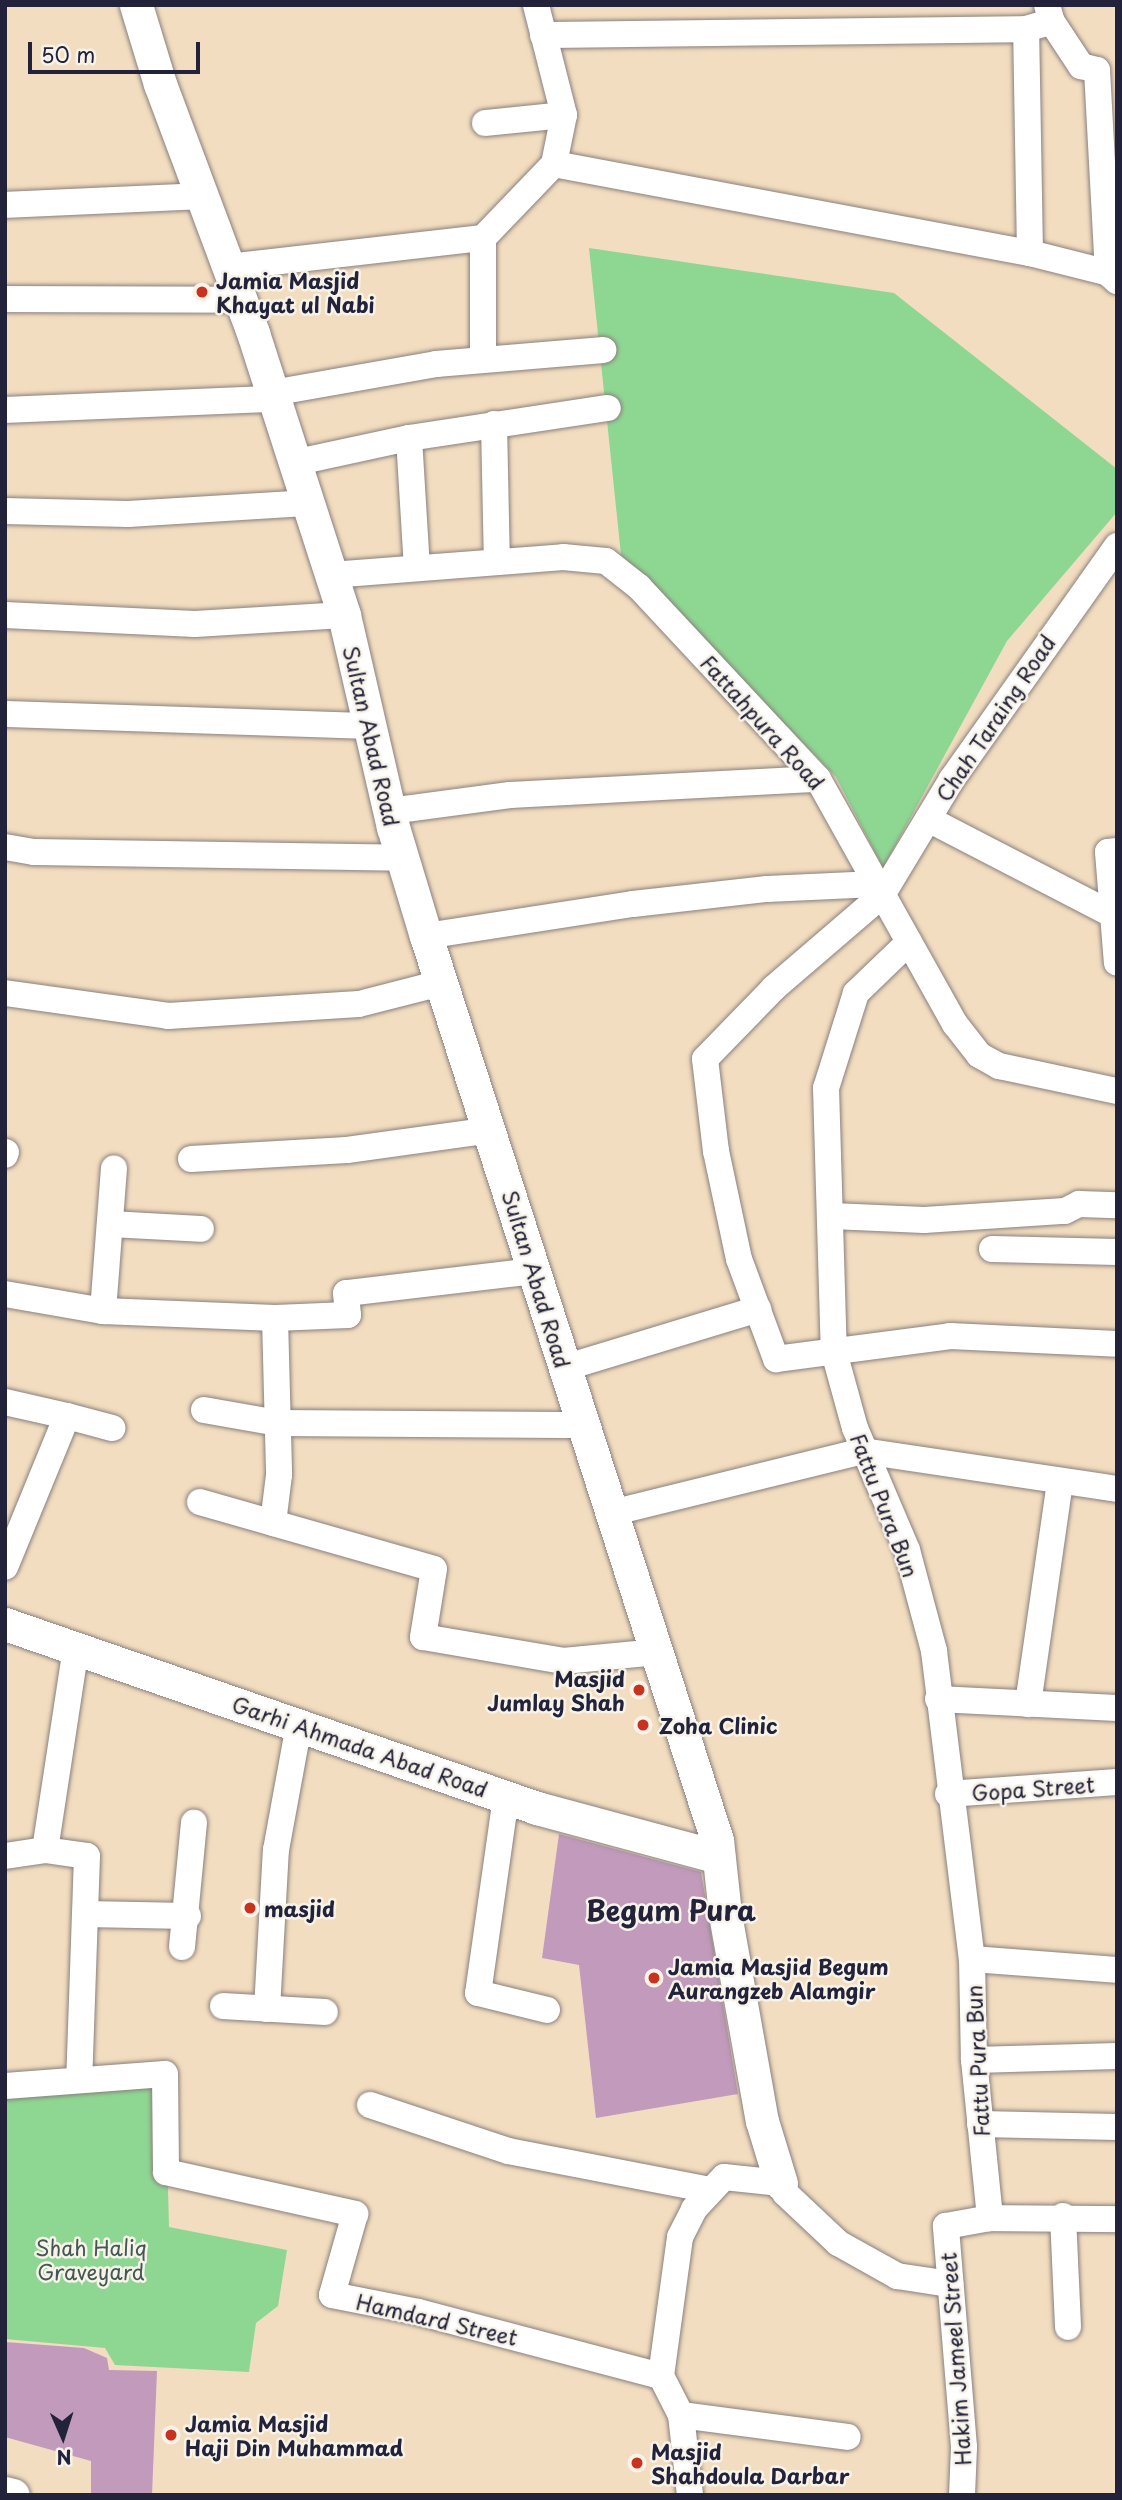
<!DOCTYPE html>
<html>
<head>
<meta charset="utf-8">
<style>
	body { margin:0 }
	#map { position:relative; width:1122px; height:2500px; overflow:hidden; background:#f3ddc0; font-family:"Playpen Sans",sans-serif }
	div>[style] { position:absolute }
	.green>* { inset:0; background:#8ed793 }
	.building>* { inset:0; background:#c19abc }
	.roads { filter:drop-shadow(0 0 2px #8a807e) drop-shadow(0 0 2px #8a807e) }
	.minor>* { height:26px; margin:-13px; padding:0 13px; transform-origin:13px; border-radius:13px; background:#fff }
	.tertiary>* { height:33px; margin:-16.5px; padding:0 16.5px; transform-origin:16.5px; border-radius:16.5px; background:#fff }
	.dots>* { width:19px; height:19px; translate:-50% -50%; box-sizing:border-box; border:4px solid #f7f3e8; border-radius:50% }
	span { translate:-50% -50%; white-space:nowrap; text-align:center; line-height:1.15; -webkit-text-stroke:5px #f7f3e8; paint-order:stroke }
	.poi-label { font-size:21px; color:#22223b; font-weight:700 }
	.left { translate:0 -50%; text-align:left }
	.right { translate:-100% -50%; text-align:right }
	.street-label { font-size:21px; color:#22223b }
	.park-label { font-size:21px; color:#425855 }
	.district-label { font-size:28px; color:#22223b; font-weight:700 }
	.frame { position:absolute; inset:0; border:7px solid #22223b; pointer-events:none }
	.north { position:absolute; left:28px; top:2402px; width:70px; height:70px; -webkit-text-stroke:5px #f7f3e8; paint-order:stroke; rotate:177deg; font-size:19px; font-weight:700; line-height:28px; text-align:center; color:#22223b }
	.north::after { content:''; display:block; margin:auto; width:24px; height:32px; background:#22223b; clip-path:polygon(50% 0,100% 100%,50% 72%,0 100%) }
	.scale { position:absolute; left:28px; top:42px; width:172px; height:32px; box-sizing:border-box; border:4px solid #22223b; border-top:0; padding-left:9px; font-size:21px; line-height:24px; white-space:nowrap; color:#22223b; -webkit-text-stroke:5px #f7f3e8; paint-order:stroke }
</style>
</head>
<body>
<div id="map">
	<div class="green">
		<div style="clip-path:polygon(589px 248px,894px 293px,1117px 469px,1117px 512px,1007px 641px,883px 868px,836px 777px,621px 555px)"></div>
		<div style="clip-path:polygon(165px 2074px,169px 2227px,287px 2250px,278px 2306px,256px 2323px,249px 2372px,115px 2365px,105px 2348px,5px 2339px,5px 2086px)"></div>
	</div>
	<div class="building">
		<div style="clip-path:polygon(559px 1834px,701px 1872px,738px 2094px,596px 2118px,579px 1965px,542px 1958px)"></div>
		<div style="clip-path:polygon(5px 2342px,84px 2348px,107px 2358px,109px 2370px,157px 2371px,152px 2495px,91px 2495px,91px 2461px,5px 2437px)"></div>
	</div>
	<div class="roads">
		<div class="minor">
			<div style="left:1047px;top:5px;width:18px;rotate:74deg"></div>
			<div style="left:1052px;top:22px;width:53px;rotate:56.6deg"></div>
			<div style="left:1081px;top:66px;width:16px;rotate:14deg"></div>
			<div style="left:1097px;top:70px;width:203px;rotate:86.9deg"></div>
			<div style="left:1108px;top:273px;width:12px;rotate:42deg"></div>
			<div style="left:543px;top:35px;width:483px;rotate:-0.7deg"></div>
			<div style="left:485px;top:123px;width:79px;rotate:-5.8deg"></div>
			<div style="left:554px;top:164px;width:484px;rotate:10.6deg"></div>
			<div style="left:1030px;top:253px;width:90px;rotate:14.2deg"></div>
			<div style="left:5px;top:205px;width:197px;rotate:-2.6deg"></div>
			<div style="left:1030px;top:253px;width:224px;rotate:-91deg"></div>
			<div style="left:1026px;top:29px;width:15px;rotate:-16deg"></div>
			<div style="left:228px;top:267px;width:257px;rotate:-6.5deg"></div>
			<div style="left:483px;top:238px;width:103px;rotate:-46.2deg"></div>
			<div style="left:554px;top:164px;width:50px;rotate:-78.5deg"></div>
			<div style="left:564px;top:115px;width:114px;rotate:-104.3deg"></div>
			<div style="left:5px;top:299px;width:235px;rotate:0.2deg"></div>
			<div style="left:483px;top:360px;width:122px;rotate:-90deg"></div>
			<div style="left:272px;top:393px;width:167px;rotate:-10deg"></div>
			<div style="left:436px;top:364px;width:168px;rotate:-4.8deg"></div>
			<div style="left:5px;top:410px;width:268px;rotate:-2.4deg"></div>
			<div style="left:494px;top:424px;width:138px;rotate:88.8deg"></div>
			<div style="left:409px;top:438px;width:130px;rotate:86.5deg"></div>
			<div style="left:293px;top:463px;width:119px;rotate:-12.2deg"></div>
			<div style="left:409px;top:438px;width:201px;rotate:-8.6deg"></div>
			<div style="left:5px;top:511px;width:123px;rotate:1.4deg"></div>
			<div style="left:128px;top:514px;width:178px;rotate:-3.5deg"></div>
			<div style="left:1117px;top:546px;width:286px;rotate:125.3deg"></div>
			<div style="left:952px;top:779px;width:135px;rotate:121.1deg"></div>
			<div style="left:882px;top:895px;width:143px;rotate:139.3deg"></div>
			<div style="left:774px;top:988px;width:99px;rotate:134.2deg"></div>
			<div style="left:705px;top:1059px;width:93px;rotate:83.2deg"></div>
			<div style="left:716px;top:1151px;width:110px;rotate:78deg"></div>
			<div style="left:739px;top:1259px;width:107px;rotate:69.7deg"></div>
			<div style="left:776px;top:1359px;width:176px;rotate:-7.5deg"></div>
			<div style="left:950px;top:1336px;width:167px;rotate:2.7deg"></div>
			<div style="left:331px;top:575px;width:233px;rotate:-4.4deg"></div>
			<div style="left:563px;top:557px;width:43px;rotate:5.3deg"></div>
			<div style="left:606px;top:561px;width:42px;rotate:38.2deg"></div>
			<div style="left:639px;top:587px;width:262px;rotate:47deg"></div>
			<div style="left:818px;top:779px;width:281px;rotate:60.8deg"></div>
			<div style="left:955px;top:1024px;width:39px;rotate:52deg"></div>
			<div style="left:979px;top:1055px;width:23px;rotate:29deg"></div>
			<div style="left:999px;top:1066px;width:121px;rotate:12deg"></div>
			<div style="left:5px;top:615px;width:190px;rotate:2.7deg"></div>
			<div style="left:195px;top:624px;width:149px;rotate:-3.5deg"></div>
			<div style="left:5px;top:714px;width:368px;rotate:1.9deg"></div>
			<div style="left:390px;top:811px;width:121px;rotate:-7.6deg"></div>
			<div style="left:510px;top:795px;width:308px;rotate:-3deg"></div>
			<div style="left:928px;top:819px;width:206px;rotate:27.4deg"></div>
			<div style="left:5px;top:847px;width:29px;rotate:10deg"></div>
			<div style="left:34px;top:852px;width:368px;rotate:0.9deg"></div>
			<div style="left:1117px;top:851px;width:9px;rotate:174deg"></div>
			<div style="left:1108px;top:852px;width:111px;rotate:85.4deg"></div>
			<div style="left:426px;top:936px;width:209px;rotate:-8.8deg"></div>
			<div style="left:633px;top:904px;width:135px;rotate:-6.4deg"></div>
			<div style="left:767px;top:889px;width:109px;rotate:-2.6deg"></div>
			<div style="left:909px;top:942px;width:74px;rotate:136.1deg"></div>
			<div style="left:856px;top:993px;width:100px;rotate:107.5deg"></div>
			<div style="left:826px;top:1088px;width:264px;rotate:88.3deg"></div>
			<div style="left:834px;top:1352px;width:79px;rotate:74.6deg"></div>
			<div style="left:855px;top:1428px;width:133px;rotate:66.9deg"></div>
			<div style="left:907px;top:1550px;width:105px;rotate:75deg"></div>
			<div style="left:934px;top:1651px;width:310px;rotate:83deg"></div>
			<div style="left:972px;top:1959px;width:101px;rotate:88.9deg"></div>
			<div style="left:974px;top:2060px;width:159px;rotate:84.2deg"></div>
			<div style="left:5px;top:993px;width:165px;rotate:8deg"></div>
			<div style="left:168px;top:1016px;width:191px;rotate:-3.6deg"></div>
			<div style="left:359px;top:1004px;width:85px;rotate:-14.4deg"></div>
			<div style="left:5px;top:1155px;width:3px;rotate:-72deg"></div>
			<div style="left:191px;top:1159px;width:156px;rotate:-3.3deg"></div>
			<div style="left:347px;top:1150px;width:145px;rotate:-7.9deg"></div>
			<div style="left:832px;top:1216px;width:92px;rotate:2.5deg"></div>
			<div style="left:924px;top:1220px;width:141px;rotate:-3.7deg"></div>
			<div style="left:1065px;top:1211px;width:16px;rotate:-27deg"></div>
			<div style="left:1079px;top:1204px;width:38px;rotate:2deg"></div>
			<div style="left:110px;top:1224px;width:91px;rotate:3.1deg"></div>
			<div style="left:992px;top:1249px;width:125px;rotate:1.4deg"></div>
			<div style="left:534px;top:1271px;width:189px;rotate:173.3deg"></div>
			<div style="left:346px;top:1293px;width:22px;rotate:85deg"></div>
			<div style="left:348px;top:1315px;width:73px;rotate:177.6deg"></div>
			<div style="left:275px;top:1318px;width:157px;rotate:88.5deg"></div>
			<div style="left:279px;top:1475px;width:48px;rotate:97.1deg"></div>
			<div style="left:273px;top:1523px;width:167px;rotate:15.9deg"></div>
			<div style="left:434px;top:1569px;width:69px;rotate:99.2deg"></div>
			<div style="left:423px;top:1637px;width:142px;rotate:9.7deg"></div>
			<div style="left:563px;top:1661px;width:95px;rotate:-5.4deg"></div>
			<div style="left:5px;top:1294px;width:99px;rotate:9.8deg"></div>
			<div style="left:103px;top:1311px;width:172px;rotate:2.3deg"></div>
			<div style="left:103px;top:1311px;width:143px;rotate:-85.6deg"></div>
			<div style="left:564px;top:1368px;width:203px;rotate:-16.9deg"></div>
			<div style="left:5px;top:1402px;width:64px;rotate:12.7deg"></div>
			<div style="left:67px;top:1416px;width:163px;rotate:112.3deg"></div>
			<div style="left:204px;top:1410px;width:75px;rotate:10deg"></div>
			<div style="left:67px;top:1416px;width:47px;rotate:14.9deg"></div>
			<div style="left:278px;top:1423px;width:304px;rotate:0.4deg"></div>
			<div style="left:200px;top:1502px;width:76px;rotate:16deg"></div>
			<div style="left:611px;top:1513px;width:260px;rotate:-13.8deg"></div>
			<div style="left:863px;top:1451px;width:257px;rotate:8.5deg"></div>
			<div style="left:938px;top:1699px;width:179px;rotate:2.9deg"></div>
			<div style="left:1028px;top:1704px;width:225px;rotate:-81.8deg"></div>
			<div style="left:948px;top:1794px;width:169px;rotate:-4.1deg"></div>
			<div style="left:506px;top:1797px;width:198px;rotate:98.1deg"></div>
			<div style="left:478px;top:1993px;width:71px;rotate:13.8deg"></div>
			<div style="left:45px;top:1850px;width:42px;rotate:8.1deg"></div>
			<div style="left:87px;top:1856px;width:224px;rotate:92deg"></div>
			<div style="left:5px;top:1856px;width:40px;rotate:-8.5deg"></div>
			<div style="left:45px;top:1850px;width:204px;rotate:-81.3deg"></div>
			<div style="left:85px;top:1914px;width:103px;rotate:1.1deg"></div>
			<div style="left:182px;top:1947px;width:125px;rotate:-84.5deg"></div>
			<div style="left:972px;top:1959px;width:145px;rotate:4.3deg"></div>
			<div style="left:223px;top:2006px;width:102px;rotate:3.4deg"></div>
			<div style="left:267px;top:2009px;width:159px;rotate:-86.8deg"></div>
			<div style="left:276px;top:1850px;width:127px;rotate:-79.6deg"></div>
			<div style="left:974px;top:2060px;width:143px;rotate:-1.6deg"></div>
			<div style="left:5px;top:2086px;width:160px;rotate:-4.3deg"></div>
			<div style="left:165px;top:2074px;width:98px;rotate:89.4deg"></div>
			<div style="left:166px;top:2172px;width:194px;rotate:12.5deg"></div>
			<div style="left:355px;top:2214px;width:84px;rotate:105.9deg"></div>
			<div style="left:332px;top:2295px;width:88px;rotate:11.2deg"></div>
			<div style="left:418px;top:2312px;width:251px;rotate:14.8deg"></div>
			<div style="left:370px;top:2105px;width:145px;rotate:18.4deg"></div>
			<div style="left:508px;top:2151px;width:206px;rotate:10.9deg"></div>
			<div style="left:980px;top:2124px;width:137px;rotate:1.3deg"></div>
			<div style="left:1063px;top:2216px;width:111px;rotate:87.4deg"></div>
			<div style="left:681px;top:2415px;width:168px;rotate:7.5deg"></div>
			<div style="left:690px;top:2495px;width:81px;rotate:-96.4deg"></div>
			<div style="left:681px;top:2415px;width:44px;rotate:-117.1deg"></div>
			<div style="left:661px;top:2376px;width:140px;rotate:-82.2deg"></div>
			<div style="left:680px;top:2237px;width:31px;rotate:-63deg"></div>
			<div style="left:694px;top:2209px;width:44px;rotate:-46.8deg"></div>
			<div style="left:724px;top:2177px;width:57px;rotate:6deg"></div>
			<div style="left:781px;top:2183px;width:11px;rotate:68deg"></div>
			<div style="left:785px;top:2193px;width:73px;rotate:43.3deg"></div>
			<div style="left:838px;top:2243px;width:68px;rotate:29.2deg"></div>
			<div style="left:897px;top:2276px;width:54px;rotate:8.6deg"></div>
			<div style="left:962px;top:2495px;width:48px;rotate:-87.6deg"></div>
			<div style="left:964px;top:2447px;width:222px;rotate:-94.7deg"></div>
			<div style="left:946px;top:2226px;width:45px;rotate:-10.3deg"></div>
			<div style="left:990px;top:2218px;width:127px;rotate:0.5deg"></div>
		</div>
		<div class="tertiary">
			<div style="left:136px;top:5px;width:83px;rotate:73.1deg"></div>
			<div style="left:160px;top:84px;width:266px;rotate:69.5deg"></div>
			<div style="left:253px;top:333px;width:296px;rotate:72.1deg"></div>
			<div style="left:344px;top:615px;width:218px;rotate:77deg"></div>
			<div style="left:393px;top:827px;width:114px;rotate:73.2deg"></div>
			<div style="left:426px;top:936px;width:950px;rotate:72.16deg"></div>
			<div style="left:717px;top:1840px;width:74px;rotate:83.8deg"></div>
			<div style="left:725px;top:1914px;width:210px;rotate:79.9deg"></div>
			<div style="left:762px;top:2121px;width:65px;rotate:73deg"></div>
			<div style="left:5px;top:1624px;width:563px;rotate:19.08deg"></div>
			<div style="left:537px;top:1808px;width:188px;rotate:15.1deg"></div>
			<div style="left:5px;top:2493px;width:8px;rotate:14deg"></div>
		</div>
	</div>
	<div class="dots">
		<div style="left:202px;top:292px;background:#c8321e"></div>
		<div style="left:639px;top:1690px;background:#c8321e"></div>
		<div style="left:643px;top:1725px;background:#c8321e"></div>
		<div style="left:250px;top:1908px;background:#c8321e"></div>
		<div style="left:654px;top:1978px;background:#c8321e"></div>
		<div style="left:171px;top:2435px;background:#c8321e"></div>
		<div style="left:637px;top:2463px;background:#c8321e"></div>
	</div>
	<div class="poi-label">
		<span class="left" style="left:216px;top:292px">Jamia Masjid<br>Khayat ul Nabi</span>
		<span class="right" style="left:625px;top:1690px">Masjid<br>Jumlay Shah</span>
		<span class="left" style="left:659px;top:1725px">Zoha Clinic</span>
		<span class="left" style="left:264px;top:1908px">masjid</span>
		<span class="left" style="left:668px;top:1978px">Jamia Masjid Begum<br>Aurangzeb Alamgir</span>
		<span class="left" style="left:185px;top:2435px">Jamia Masjid<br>Haji Din Muhammad</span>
		<span class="left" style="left:651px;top:2463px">Masjid<br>Shahdoula Darbar</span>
	</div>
	<div class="street-label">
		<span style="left:995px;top:718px;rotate:-56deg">Chah Taraing Road</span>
		<span style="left:763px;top:722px;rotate:48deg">Fattahpura Road</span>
		<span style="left:372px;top:736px;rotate:77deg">Sultan Abad Road</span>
		<span style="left:537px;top:1279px;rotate:73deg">Sultan Abad Road</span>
		<span style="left:885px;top:1505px;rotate:69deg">Fattu Pura Bun</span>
		<span style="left:360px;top:1746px;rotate:19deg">Garhi Ahmada Abad Road</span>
		<span style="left:1033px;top:1788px;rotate:-4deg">Gopa Street</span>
		<span style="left:977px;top:2061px;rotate:-93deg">Fattu Pura Bun</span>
		<span style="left:437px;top:2319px;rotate:13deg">Hamdard Street</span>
		<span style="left:955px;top:2359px;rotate:-94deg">Hakim Jameel Street</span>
	</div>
	<div class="park-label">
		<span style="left:91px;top:2259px">Shah Haliq<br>Graveyard</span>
	</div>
	<div class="district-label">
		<span style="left:671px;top:1910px">Begum Pura</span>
	</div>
	<div class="frame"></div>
	<div class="north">N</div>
	<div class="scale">50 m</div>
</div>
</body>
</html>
